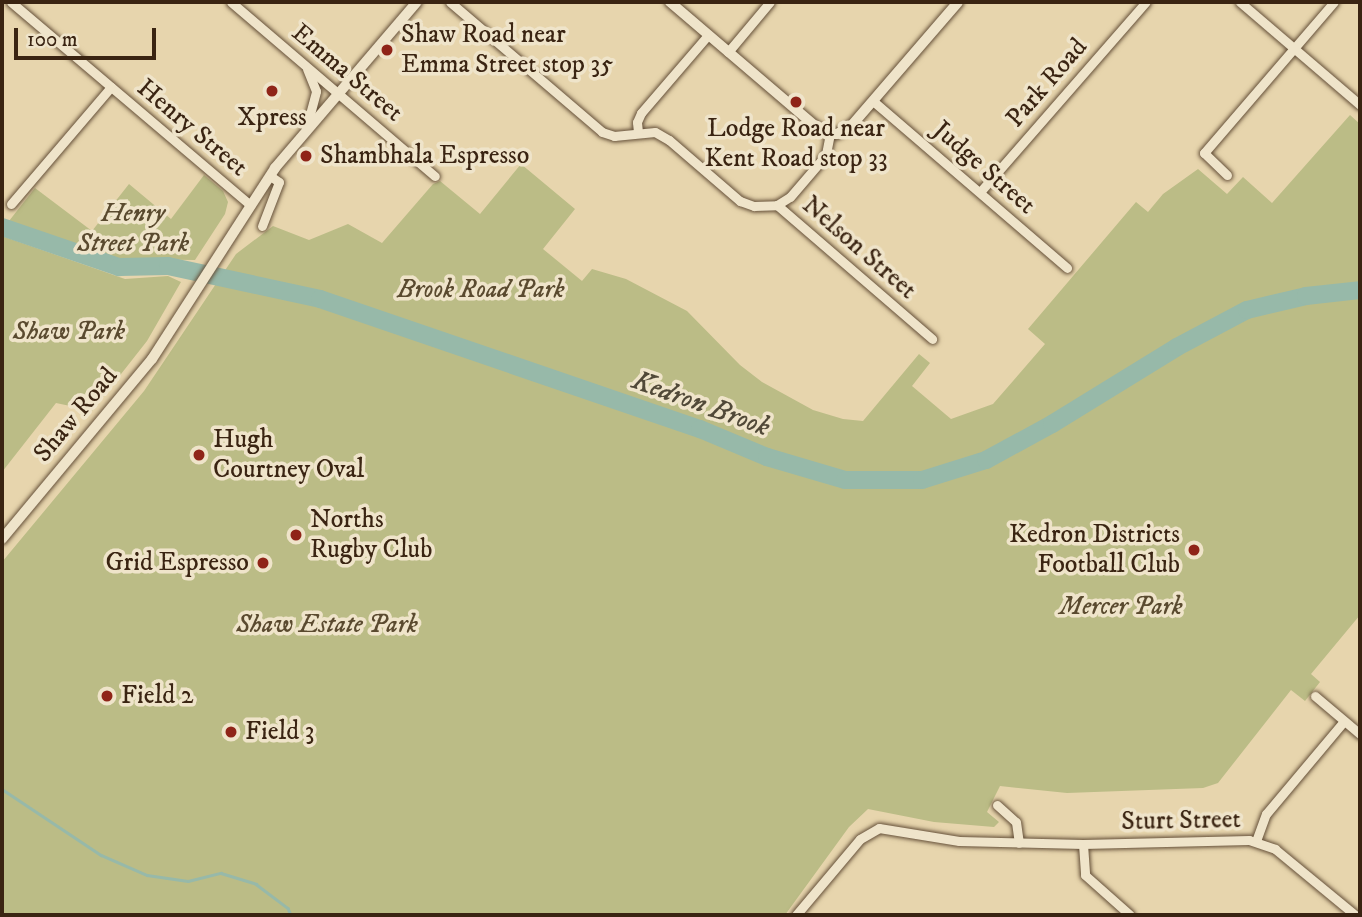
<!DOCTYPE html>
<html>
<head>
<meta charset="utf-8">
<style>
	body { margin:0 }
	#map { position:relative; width:1362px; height:917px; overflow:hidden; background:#e7d5ad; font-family:"IM FELL DW Pica",serif }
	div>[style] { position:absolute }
	.green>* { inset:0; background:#bbbc86 }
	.stream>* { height:2.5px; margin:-1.25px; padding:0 1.25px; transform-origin:1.25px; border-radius:1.25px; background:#97b9a9 }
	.river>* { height:18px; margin:-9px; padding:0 9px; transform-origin:9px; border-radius:9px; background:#97b9a9 }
	.roads { filter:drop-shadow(0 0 2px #655039) drop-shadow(0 0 2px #655039) }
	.minor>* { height:9px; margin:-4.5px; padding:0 4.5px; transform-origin:4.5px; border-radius:4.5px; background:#efe4ca }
	.tertiary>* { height:10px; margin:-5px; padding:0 5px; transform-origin:5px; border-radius:5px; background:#efe4ca }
	.dots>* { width:19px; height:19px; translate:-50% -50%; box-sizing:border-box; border:4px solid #efe4ca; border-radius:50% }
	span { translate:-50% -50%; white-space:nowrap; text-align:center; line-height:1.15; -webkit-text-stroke:7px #efe4ca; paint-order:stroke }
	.poi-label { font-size:26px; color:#3a2412 }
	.left { translate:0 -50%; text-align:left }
	.right { translate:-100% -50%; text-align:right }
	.street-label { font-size:26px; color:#3a2412 }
	.park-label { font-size:26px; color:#5a4a2f; font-style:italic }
	.water-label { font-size:28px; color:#514938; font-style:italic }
	.frame { position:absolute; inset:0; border:4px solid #3a2412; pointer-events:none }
	.scale { position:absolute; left:14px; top:28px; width:142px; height:32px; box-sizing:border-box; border:4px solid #3a2412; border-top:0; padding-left:9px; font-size:21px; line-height:24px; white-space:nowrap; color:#3a2412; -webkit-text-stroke:5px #efe4ca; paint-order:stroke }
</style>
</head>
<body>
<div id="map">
	<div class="green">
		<div style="clip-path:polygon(1350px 115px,1360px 124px,1360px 615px,1311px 674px,1320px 682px,1305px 701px,1291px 690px,1218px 783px,1203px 788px,1067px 793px,1000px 786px,987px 812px,999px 822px,994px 827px,934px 822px,868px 809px,849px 827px,785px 915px,2px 915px,2px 562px,144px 391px,236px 254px,273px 226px,309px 240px,348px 224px,382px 243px,433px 184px,440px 181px,480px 214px,521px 164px,575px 209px,543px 249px,582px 281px,592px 269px,626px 279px,687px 311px,740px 365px,762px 382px,813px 410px,843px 419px,863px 421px,919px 354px,930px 363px,912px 386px,951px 419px,993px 404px,1045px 344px,1028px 329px,1136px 202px,1148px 212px,1163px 194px,1198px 169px,1227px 194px,1243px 177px,1272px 203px)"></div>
		<div style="clip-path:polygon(204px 175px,223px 191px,228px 202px,225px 214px,195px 260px,119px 259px,9px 221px,35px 188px,92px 231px,129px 184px,171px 219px)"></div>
		<div style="clip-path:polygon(2px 236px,125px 279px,168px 276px,181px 282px,147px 341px,88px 416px,75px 407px,56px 403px,2px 472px)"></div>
	</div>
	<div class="stream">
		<div style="left:2px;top:789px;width:119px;rotate:33.7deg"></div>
		<div style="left:101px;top:855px;width:50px;rotate:23.5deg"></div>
		<div style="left:147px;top:875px;width:41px;rotate:8.3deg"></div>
		<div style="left:188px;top:881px;width:34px;rotate:-14deg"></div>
		<div style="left:221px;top:873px;width:37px;rotate:17deg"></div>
		<div style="left:256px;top:884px;width:40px;rotate:37deg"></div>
		<div style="left:288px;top:908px;width:8px;rotate:67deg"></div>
	</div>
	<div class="river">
		<div style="left:2px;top:227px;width:124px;rotate:18.9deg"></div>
		<div style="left:119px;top:267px;width:49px;rotate:-1.2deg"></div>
		<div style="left:168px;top:266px;width:156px;rotate:12.2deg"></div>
		<div style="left:320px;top:299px;width:402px;rotate:18.9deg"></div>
		<div style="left:700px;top:429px;width:73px;rotate:22.7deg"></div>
		<div style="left:767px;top:457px;width:81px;rotate:16.4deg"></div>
		<div style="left:845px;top:480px;width:77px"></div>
		<div style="left:922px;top:480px;width:67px;rotate:-17.4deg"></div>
		<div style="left:986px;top:460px;width:75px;rotate:-28.6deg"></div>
		<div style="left:1052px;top:424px;width:147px;rotate:-31.6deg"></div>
		<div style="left:1177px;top:347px;width:79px;rotate:-27.9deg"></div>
		<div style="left:1247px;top:310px;width:61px;rotate:-13.3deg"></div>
		<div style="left:1306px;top:296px;width:54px;rotate:-6.3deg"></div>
	</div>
	<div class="roads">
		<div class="minor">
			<div style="left:11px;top:2px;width:314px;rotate:40.3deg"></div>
			<div style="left:231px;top:2px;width:268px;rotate:40.5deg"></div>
			<div style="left:450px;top:2px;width:200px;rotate:40.5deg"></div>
			<div style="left:602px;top:132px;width:13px;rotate:18deg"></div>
			<div style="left:614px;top:136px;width:41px;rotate:-5.6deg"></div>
			<div style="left:655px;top:132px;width:16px;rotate:30deg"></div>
			<div style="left:669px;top:140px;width:94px;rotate:40.7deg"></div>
			<div style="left:740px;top:201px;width:15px;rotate:20deg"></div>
			<div style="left:754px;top:206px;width:23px;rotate:-2deg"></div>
			<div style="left:777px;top:205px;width:205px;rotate:40.8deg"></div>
			<div style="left:1240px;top:2px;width:158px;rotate:40.6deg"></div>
			<div style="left:728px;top:52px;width:65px;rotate:-50deg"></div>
			<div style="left:873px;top:101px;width:256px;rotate:40.7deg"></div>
			<div style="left:306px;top:129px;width:39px;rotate:-75deg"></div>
			<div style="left:316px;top:91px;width:24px;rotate:-112deg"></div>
			<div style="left:638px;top:132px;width:10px;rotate:-96deg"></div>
			<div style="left:637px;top:122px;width:10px;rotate:-66deg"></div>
			<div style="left:641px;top:113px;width:103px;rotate:-49.3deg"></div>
			<div style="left:1227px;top:175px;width:32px;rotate:-136deg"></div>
			<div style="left:1204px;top:153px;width:199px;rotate:-49.3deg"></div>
			<div style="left:980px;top:192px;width:252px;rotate:-48.9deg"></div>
			<div style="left:11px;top:204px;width:154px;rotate:-49.5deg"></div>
			<div style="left:777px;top:205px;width:15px;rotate:-32deg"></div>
			<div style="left:790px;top:197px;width:46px;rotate:-49.4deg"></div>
			<div style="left:820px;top:162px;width:10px;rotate:-53deg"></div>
			<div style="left:826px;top:154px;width:20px;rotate:-79deg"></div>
			<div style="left:262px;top:226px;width:47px;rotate:-68.9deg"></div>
			<div style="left:279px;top:182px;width:11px;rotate:-146deg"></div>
			<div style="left:1315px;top:696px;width:59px;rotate:40.2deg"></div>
			<div style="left:997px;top:805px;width:25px;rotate:42deg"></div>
			<div style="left:1016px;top:822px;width:21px;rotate:82deg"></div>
			<div style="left:1256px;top:841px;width:29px;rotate:-70deg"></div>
			<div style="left:1266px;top:814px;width:121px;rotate:-50deg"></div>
			<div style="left:1083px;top:844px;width:31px;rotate:86deg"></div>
			<div style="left:1085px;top:875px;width:60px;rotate:41.6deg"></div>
			<div style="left:796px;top:915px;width:99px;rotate:-49.9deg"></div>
			<div style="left:860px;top:839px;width:22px;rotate:-30deg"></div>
			<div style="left:879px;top:828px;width:81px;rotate:9.2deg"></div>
			<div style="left:959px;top:841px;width:124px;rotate:1.4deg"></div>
			<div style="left:1083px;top:844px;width:166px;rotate:-1.4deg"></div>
			<div style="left:1249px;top:840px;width:28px;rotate:19deg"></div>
			<div style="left:1275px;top:849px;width:104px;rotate:39.5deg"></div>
		</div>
		<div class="tertiary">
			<div style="left:670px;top:2px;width:191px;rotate:40.5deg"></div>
			<div style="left:815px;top:126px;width:17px;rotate:28deg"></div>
			<div style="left:830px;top:134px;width:7px"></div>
			<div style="left:837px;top:134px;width:17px;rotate:-31deg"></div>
			<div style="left:852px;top:125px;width:162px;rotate:-49.2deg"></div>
			<div style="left:2px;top:539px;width:234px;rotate:-50.2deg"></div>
			<div style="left:152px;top:359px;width:227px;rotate:-57.2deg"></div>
			<div style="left:275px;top:168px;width:218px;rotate:-49.5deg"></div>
		</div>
	</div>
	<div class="dots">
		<div style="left:387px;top:50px;background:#8f2418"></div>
		<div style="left:272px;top:91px;background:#8f2418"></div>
		<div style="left:796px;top:102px;background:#8f2418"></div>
		<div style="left:306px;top:156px;background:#8f2418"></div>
		<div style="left:199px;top:455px;background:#8f2418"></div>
		<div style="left:296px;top:535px;background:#8f2418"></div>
		<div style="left:1194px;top:550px;background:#8f2418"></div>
		<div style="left:263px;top:563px;background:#8f2418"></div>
		<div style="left:107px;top:696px;background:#8f2418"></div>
		<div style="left:231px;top:732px;background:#8f2418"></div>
	</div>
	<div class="poi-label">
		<span class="left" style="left:401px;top:50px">Shaw Road near<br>Emma Street stop 35</span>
		<span style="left:272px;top:118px">Xpress</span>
		<span style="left:796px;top:144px">Lodge Road near<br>Kent Road stop 33</span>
		<span class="left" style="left:320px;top:156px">Shambhala Espresso</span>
		<span class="left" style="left:213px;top:455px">Hugh<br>Courtney Oval</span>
		<span class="left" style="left:310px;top:535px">Norths<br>Rugby Club</span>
		<span class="right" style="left:1180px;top:550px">Kedron Districts<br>Football Club</span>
		<span class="right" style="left:249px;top:563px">Grid Espresso</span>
		<span class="left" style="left:121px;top:696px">Field 2</span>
		<span class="left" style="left:245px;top:732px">Field 3</span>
	</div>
	<div class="street-label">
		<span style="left:347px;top:73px;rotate:40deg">Emma Street</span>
		<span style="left:1047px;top:83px;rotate:-49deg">Park Road</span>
		<span style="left:192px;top:128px;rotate:40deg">Henry Street</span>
		<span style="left:984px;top:168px;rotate:41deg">Judge Street</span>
		<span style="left:859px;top:248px;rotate:41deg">Nelson Street</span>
		<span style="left:76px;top:415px;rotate:-50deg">Shaw Road</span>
		<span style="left:1181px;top:821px;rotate:-1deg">Sturt Street</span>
	</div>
	<div class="park-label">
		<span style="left:133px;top:229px">Henry<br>Street Park</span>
		<span style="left:481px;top:290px">Brook Road Park</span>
		<span style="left:69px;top:332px">Shaw Park</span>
		<span style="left:1121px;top:607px">Mercer Park</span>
		<span style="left:327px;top:625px">Shaw Estate Park</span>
	</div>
	<div class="water-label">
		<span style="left:701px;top:404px;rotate:20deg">Kedron Brook</span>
	</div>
	<div class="frame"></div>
	<div class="scale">100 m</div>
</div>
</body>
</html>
